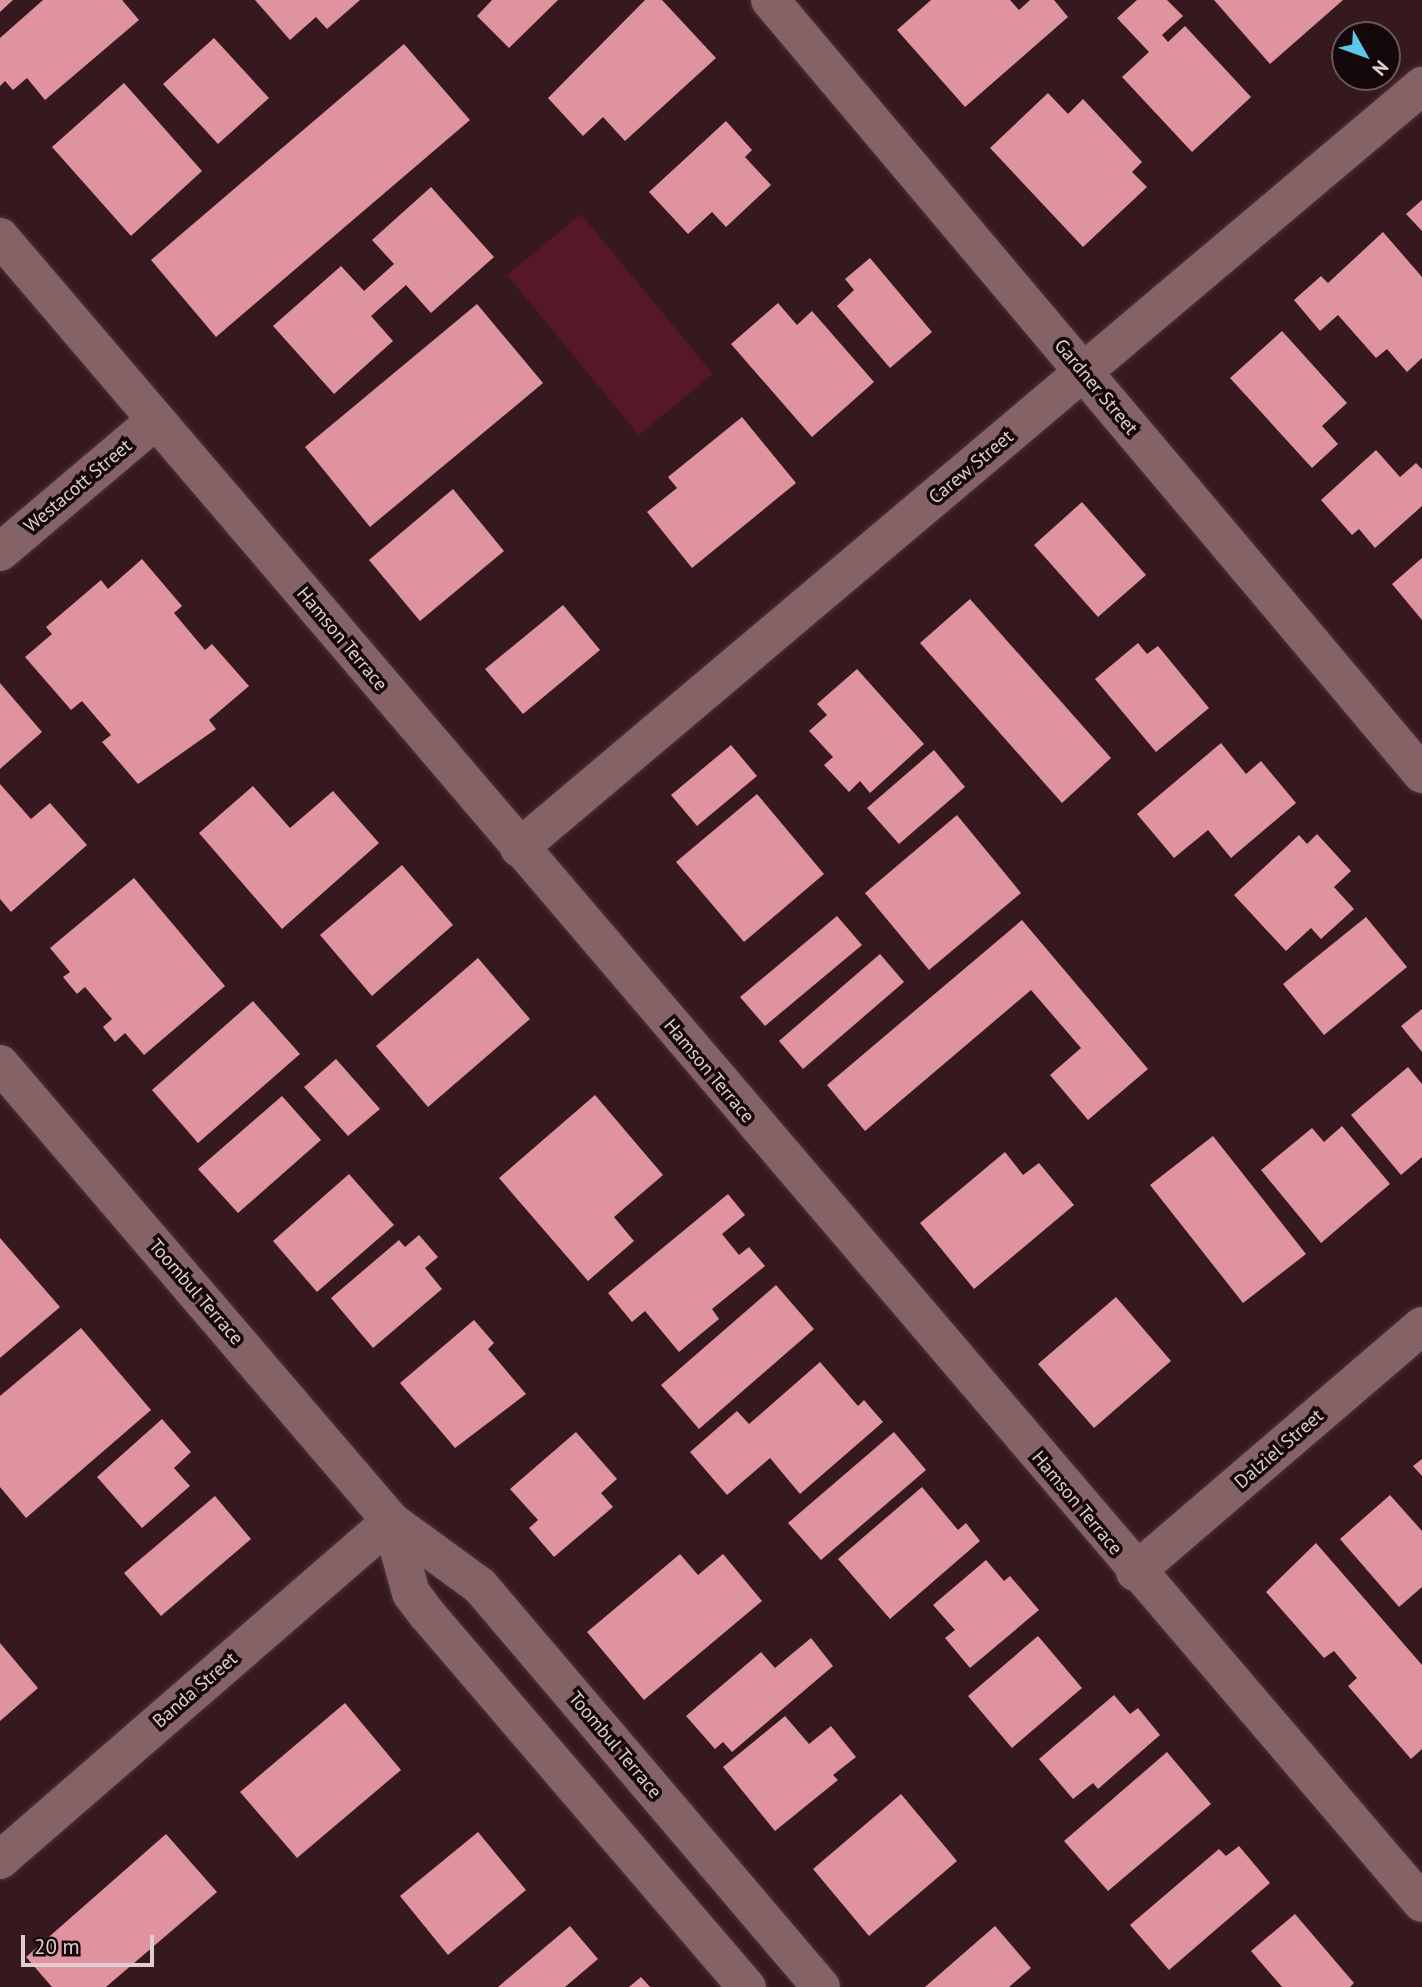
<!DOCTYPE html>
<html>
<head>
<meta charset="utf-8">
<style>
	body { margin:0 }
	#map { position:relative; width:1422px; height:1987px; overflow:hidden; background:#36191e; font-family:"PT Sans",sans-serif }
	div>[style] { position:absolute }
	.green>* { inset:0; background:#561727 }
	.building>* { inset:0; background:#df939f }
	.roads { filter:drop-shadow(0 0 2px #4b3438) drop-shadow(0 0 2px #4b3438) }
	.minor>* { height:38px; margin:-19px; padding:0 19px; transform-origin:19px; border-radius:19px; background:#846266 }
	span { translate:-50% -50%; white-space:nowrap; text-align:center; line-height:1.15; -webkit-text-stroke:7px #15080a; paint-order:stroke }
	.street-label { font-size:19px; color:#e1cdcf }
	.north { position:absolute; left:1331px; top:21px; width:70px; height:70px; box-sizing:border-box; background:#15080a; border:2px solid #675759; border-radius:50%; rotate:130deg; font-size:19px; font-weight:700; line-height:28px; text-align:center; color:#e1cdcf }
	.north::after { content:''; display:block; margin:auto; width:24px; height:32px; background:#5bc8e7; clip-path:polygon(50% 0,100% 100%,50% 72%,0 100%) }
	.scale { position:absolute; left:21px; top:1935px; width:133px; height:32px; box-sizing:border-box; border:4px solid #e1cdcf; border-top:0; padding-left:9px; font-size:21px; line-height:24px; white-space:nowrap; color:#e1cdcf; -webkit-text-stroke:5px #15080a; paint-order:stroke }
</style>
</head>
<body>
<div id="map">
	<div class="green">
		<div style="clip-path:polygon(581px 214px,713px 374px,639px 435px,507px 275px)"></div>
	</div>
	<div class="building">
		<div style="clip-path:polygon(0 0,13px 0,0 12px)"></div>
		<div style="clip-path:polygon(43px 0,122px 0,139px 20px,45px 100px,27px 78px,13px 90px,5px 81px,0 86px,0 38px)"></div>
		<div style="clip-path:polygon(255px 0,360px 0,327px 29px,316px 17px,290px 40px)"></div>
		<div style="clip-path:polygon(492px 0,558px 0,509px 48px,477px 16px)"></div>
		<div style="clip-path:polygon(645px 0,662px 0,716px 58px,625px 141px,603px 117px,583px 136px,548px 98px)"></div>
		<div style="clip-path:polygon(931px 0,1010px 0,1019px 10px,1030px 0,1054px 0,1068px 17px,965px 107px,897px 30px)"></div>
		<div style="clip-path:polygon(1137px 0,1167px 0,1183px 16px,1162px 35px,1168px 42px,1185px 26px,1251px 97px,1192px 152px,1122px 77px,1149px 52px,1117px 18px)"></div>
		<div style="clip-path:polygon(1214px 0,1343px 0,1270px 64px)"></div>
		<div style="clip-path:polygon(214px 38px,269px 98px,218px 144px,163px 84px)"></div>
		<div style="clip-path:polygon(404px 44px,470px 120px,216px 337px,151px 260px)"></div>
		<div style="clip-path:polygon(124px 83px,202px 171px,131px 236px,52px 147px)"></div>
		<div style="clip-path:polygon(1048px 93px,1068px 114px,1083px 99px,1142px 162px,1132px 172px,1147px 187px,1083px 247px,990px 148px)"></div>
		<div style="clip-path:polygon(726px 121px,752px 150px,745px 157px,771px 185px,726px 227px,712px 212px,688px 234px,649px 192px)"></div>
		<div style="clip-path:polygon(431px 187px,494px 257px,431px 313px,406px 285px,371px 316px,393px 341px,334px 394px,273px 326px,341px 266px,364px 291px,394px 264px,372px 240px)"></div>
		<div style="clip-path:polygon(1422px 200px,1422px 231px,1406px 214px)"></div>
		<div style="clip-path:polygon(1383px 232px,1422px 277px,1422px 358px,1407px 372px,1387px 349px,1376px 358px,1338px 315px,1320px 331px,1294px 300px,1321px 276px,1328px 283px)"></div>
		<div style="clip-path:polygon(870px 258px,932px 332px,890px 368px,837px 306px,854px 290px,845px 279px)"></div>
		<div style="clip-path:polygon(778px 303px,797px 325px,812px 311px,874px 382px,812px 437px,731px 344px)"></div>
		<div style="clip-path:polygon(477px 304px,543px 383px,370px 527px,305px 447px)"></div>
		<div style="clip-path:polygon(1282px 331px,1347px 403px,1322px 426px,1338px 444px,1312px 468px,1230px 378px)"></div>
		<div style="clip-path:polygon(742px 417px,796px 483px,692px 568px,647px 512px,677px 488px,668px 477px)"></div>
		<div style="clip-path:polygon(1376px 450px,1400px 477px,1416px 463px,1422px 469px,1422px 506px,1375px 548px,1359px 529px,1352px 535px,1321px 500px)"></div>
		<div style="clip-path:polygon(453px 489px,504px 551px,420px 621px,369px 560px)"></div>
		<div style="clip-path:polygon(1082px 502px,1146px 575px,1098px 617px,1034px 545px)"></div>
		<div style="clip-path:polygon(1422px 558px,1422px 620px,1392px 584px)"></div>
		<div style="clip-path:polygon(142px 559px,182px 606px,174px 613px,205px 650px,212px 644px,249px 686px,209px 720px,216px 729px,138px 784px,102px 742px,111px 735px,82px 701px,71px 710px,25px 657px,52px 634px,46px 627px,101px 580px,108px 589px)"></div>
		<div style="clip-path:polygon(970px 599px,1111px 758px,1062px 803px,920px 643px)"></div>
		<div style="clip-path:polygon(563px 605px,600px 650px,523px 714px,485px 669px)"></div>
		<div style="clip-path:polygon(1138px 643px,1147px 654px,1158px 646px,1209px 708px,1156px 752px,1095px 679px)"></div>
		<div style="clip-path:polygon(857px 669px,924px 744px,870px 793px,860px 781px,849px 792px,824px 765px,833px 757px,809px 731px,827px 715px,817px 704px)"></div>
		<div style="clip-path:polygon(0 683px,42px 732px,0 769px)"></div>
		<div style="clip-path:polygon(1221px 743px,1246px 774px,1261px 761px,1296px 803px,1231px 858px,1208px 830px,1174px 858px,1137px 814px)"></div>
		<div style="clip-path:polygon(731px 745px,757px 776px,697px 826px,671px 795px)"></div>
		<div style="clip-path:polygon(934px 750px,965px 787px,899px 844px,867px 808px)"></div>
		<div style="clip-path:polygon(0 784px,31px 819px,50px 803px,87px 845px,11px 912px,0 899px)"></div>
		<div style="clip-path:polygon(253px 786px,290px 828px,333px 791px,379px 843px,282px 929px,199px 833px)"></div>
		<div style="clip-path:polygon(757px 794px,824px 874px,744px 942px,676px 862px)"></div>
		<div style="clip-path:polygon(957px 815px,1021px 893px,929px 970px,865px 893px)"></div>
		<div style="clip-path:polygon(1317px 834px,1351px 871px,1334px 887px,1354px 909px,1321px 939px,1311px 928px,1286px 951px,1234px 895px,1299px 835px,1307px 844px)"></div>
		<div style="clip-path:polygon(402px 865px,453px 925px,372px 996px,320px 935px)"></div>
		<div style="clip-path:polygon(134px 878px,225px 986px,144px 1055px,125px 1033px,115px 1042px,103px 1027px,112px 1019px,85px 987px,77px 994px,63px 977px,70px 972px,50px 948px)"></div>
		<div style="clip-path:polygon(837px 916px,862px 945px,765px 1026px,740px 997px)"></div>
		<div style="clip-path:polygon(1366px 917px,1407px 967px,1324px 1035px,1283px 984px)"></div>
		<div style="clip-path:polygon(1022px 920px,1148px 1069px,1088px 1120px,1050px 1075px,1081px 1048px,1031px 990px,865px 1131px,827px 1085px)"></div>
		<div style="clip-path:polygon(880px 954px,904px 982px,803px 1069px,779px 1041px)"></div>
		<div style="clip-path:polygon(478px 958px,530px 1019px,428px 1107px,376px 1046px)"></div>
		<div style="clip-path:polygon(253px 1001px,300px 1054px,198px 1143px,152px 1090px)"></div>
		<div style="clip-path:polygon(1422px 1009px,1422px 1052px,1401px 1026px)"></div>
		<div style="clip-path:polygon(336px 1059px,380px 1109px,348px 1136px,304px 1087px)"></div>
		<div style="clip-path:polygon(1408px 1067px,1422px 1084px,1422px 1157px,1401px 1175px,1351px 1115px)"></div>
		<div style="clip-path:polygon(595px 1095px,663px 1175px,614px 1217px,634px 1241px,588px 1281px,499px 1178px)"></div>
		<div style="clip-path:polygon(282px 1096px,321px 1140px,238px 1213px,198px 1169px)"></div>
		<div style="clip-path:polygon(1342px 1126px,1390px 1184px,1321px 1243px,1261px 1170px,1312px 1128px,1324px 1142px)"></div>
		<div style="clip-path:polygon(1213px 1136px,1306px 1254px,1243px 1303px,1150px 1185px)"></div>
		<div style="clip-path:polygon(1005px 1152px,1023px 1175px,1039px 1163px,1074px 1205px,974px 1289px,920px 1223px)"></div>
		<div style="clip-path:polygon(349px 1174px,394px 1225px,317px 1292px,273px 1241px)"></div>
		<div style="clip-path:polygon(728px 1194px,745px 1215px,722px 1234px,739px 1255px,749px 1247px,765px 1266px,712px 1309px,719px 1319px,679px 1352px,645px 1311px,632px 1322px,608px 1293px)"></div>
		<div style="clip-path:polygon(419px 1235px,438px 1257px,425px 1268px,442px 1289px,373px 1348px,331px 1298px,399px 1240px,405px 1247px)"></div>
		<div style="clip-path:polygon(0 1238px,60px 1307px,0 1358px)"></div>
		<div style="clip-path:polygon(776px 1285px,814px 1329px,699px 1429px,661px 1385px)"></div>
		<div style="clip-path:polygon(1116px 1297px,1171px 1361px,1094px 1428px,1038px 1364px)"></div>
		<div style="clip-path:polygon(474px 1320px,494px 1343px,488px 1349px,526px 1394px,455px 1448px,400px 1383px)"></div>
		<div style="clip-path:polygon(81px 1328px,151px 1410px,26px 1518px,0 1487px,0 1396px)"></div>
		<div style="clip-path:polygon(820px 1362px,858px 1406px,864px 1400px,883px 1422px,800px 1494px,770px 1458px,727px 1495px,690px 1452px,737px 1411px,749px 1424px)"></div>
		<div style="clip-path:polygon(162px 1419px,191px 1452px,174px 1468px,190px 1486px,142px 1528px,97px 1477px)"></div>
		<div style="clip-path:polygon(576px 1432px,617px 1479px,601px 1493px,613px 1507px,554px 1557px,529px 1528px,538px 1520px,510px 1489px)"></div>
		<div style="clip-path:polygon(894px 1432px,926px 1470px,821px 1560px,788px 1523px)"></div>
		<div style="clip-path:polygon(1422px 1459px,1422px 1476px,1413px 1466px)"></div>
		<div style="clip-path:polygon(922px 1487px,958px 1530px,966px 1523px,980px 1541px,890px 1619px,838px 1559px)"></div>
		<div style="clip-path:polygon(1390px 1495px,1422px 1531px,1422px 1587px,1399px 1607px,1340px 1539px)"></div>
		<div style="clip-path:polygon(215px 1496px,251px 1539px,161px 1616px,124px 1573px)"></div>
		<div style="clip-path:polygon(1316px 1543px,1422px 1665px,1422px 1749px,1411px 1759px,1348px 1686px,1357px 1678px,1334px 1651px,1324px 1658px,1266px 1592px)"></div>
		<div style="clip-path:polygon(680px 1554px,698px 1575px,723px 1554px,762px 1601px,644px 1700px,587px 1632px)"></div>
		<div style="clip-path:polygon(986px 1560px,1004px 1581px,1010px 1576px,1039px 1610px,970px 1668px,945px 1638px,955px 1630px,933px 1605px)"></div>
		<div style="clip-path:polygon(1038px 1636px,1082px 1688px,1012px 1748px,968px 1696px)"></div>
		<div style="clip-path:polygon(811px 1638px,833px 1666px,732px 1752px,723px 1742px,715px 1749px,686px 1716px,761px 1652px,775px 1668px)"></div>
		<div style="clip-path:polygon(0 1643px,38px 1688px,0 1721px)"></div>
		<div style="clip-path:polygon(1114px 1695px,1130px 1714px,1138px 1708px,1160px 1735px,1098px 1789px,1093px 1783px,1073px 1799px,1039px 1759px)"></div>
		<div style="clip-path:polygon(345px 1703px,401px 1770px,297px 1858px,240px 1792px)"></div>
		<div style="clip-path:polygon(785px 1716px,809px 1744px,831px 1726px,856px 1757px,833px 1775px,838px 1780px,775px 1831px,723px 1767px)"></div>
		<div style="clip-path:polygon(1167px 1752px,1211px 1804px,1108px 1891px,1064px 1841px)"></div>
		<div style="clip-path:polygon(901px 1794px,957px 1861px,869px 1936px,813px 1869px)"></div>
		<div style="clip-path:polygon(478px 1832px,526px 1890px,448px 1955px,400px 1896px)"></div>
		<div style="clip-path:polygon(166px 1834px,217px 1892px,106px 1987px,52px 1987px,26px 1957px)"></div>
		<div style="clip-path:polygon(1239px 1846px,1270px 1883px,1169px 1970px,1130px 1925px,1219px 1849px,1226px 1856px)"></div>
		<div style="clip-path:polygon(1295px 1914px,1354px 1983px,1350px 1987px,1282px 1987px,1251px 1951px)"></div>
		<div style="clip-path:polygon(570px 1926px,598px 1959px,565px 1987px,498px 1987px)"></div>
		<div style="clip-path:polygon(995px 1926px,1031px 1968px,1009px 1987px,925px 1987px)"></div>
		<div style="clip-path:polygon(641px 1977px,650px 1987px,629px 1987px)"></div>
	</div>
	<div class="roads">
		<div class="minor">
			<div style="left:770px;top:0;width:1012px;rotate:49.89deg"></div>
			<div style="left:0;top:237px;width:2190px;rotate:49.52deg"></div>
			<div style="left:0;top:552px;width:204px;rotate:-40.2deg"></div>
			<div style="left:519px;top:848px;width:1182px;rotate:-40.16deg"></div>
			<div style="left:0;top:1064px;width:601px;rotate:49.45deg"></div>
			<div style="left:391px;top:1521px;width:110px;rotate:36.1deg"></div>
			<div style="left:480px;top:1586px;width:526px;rotate:49.62deg"></div>
			<div style="left:391px;top:1521px;width:75px;rotate:74.5deg"></div>
			<div style="left:411px;top:1593px;width:25px;rotate:53deg"></div>
			<div style="left:426px;top:1613px;width:493px;rotate:49.4deg"></div>
			<div style="left:1135px;top:1572px;width:378px;rotate:-40.6deg"></div>
			<div style="left:0;top:1860px;width:517px;rotate:-40.93deg"></div>
		</div>
	</div>
	<div class="street-label">
		<span style="left:1096px;top:387px;rotate:50deg">Gardner Street</span>
		<span style="left:971px;top:467px;rotate:-40deg">Carew Street</span>
		<span style="left:78px;top:486px;rotate:-40deg">Westacott Street</span>
		<span style="left:342px;top:639px;rotate:50deg">Hamson Terrace</span>
		<span style="left:709px;top:1071px;rotate:50deg">Hamson Terrace</span>
		<span style="left:196px;top:1292px;rotate:49deg">Toombul Terrace</span>
		<span style="left:1279px;top:1449px;rotate:-41deg">Dalziel Street</span>
		<span style="left:1077px;top:1503px;rotate:50deg">Hamson Terrace</span>
		<span style="left:195px;top:1690px;rotate:-41deg">Banda Street</span>
		<span style="left:615px;top:1745px;rotate:50deg">Toombul Terrace</span>
	</div>
	<div class="north">N</div>
	<div class="scale">20 m</div>
</div>
</body>
</html>
